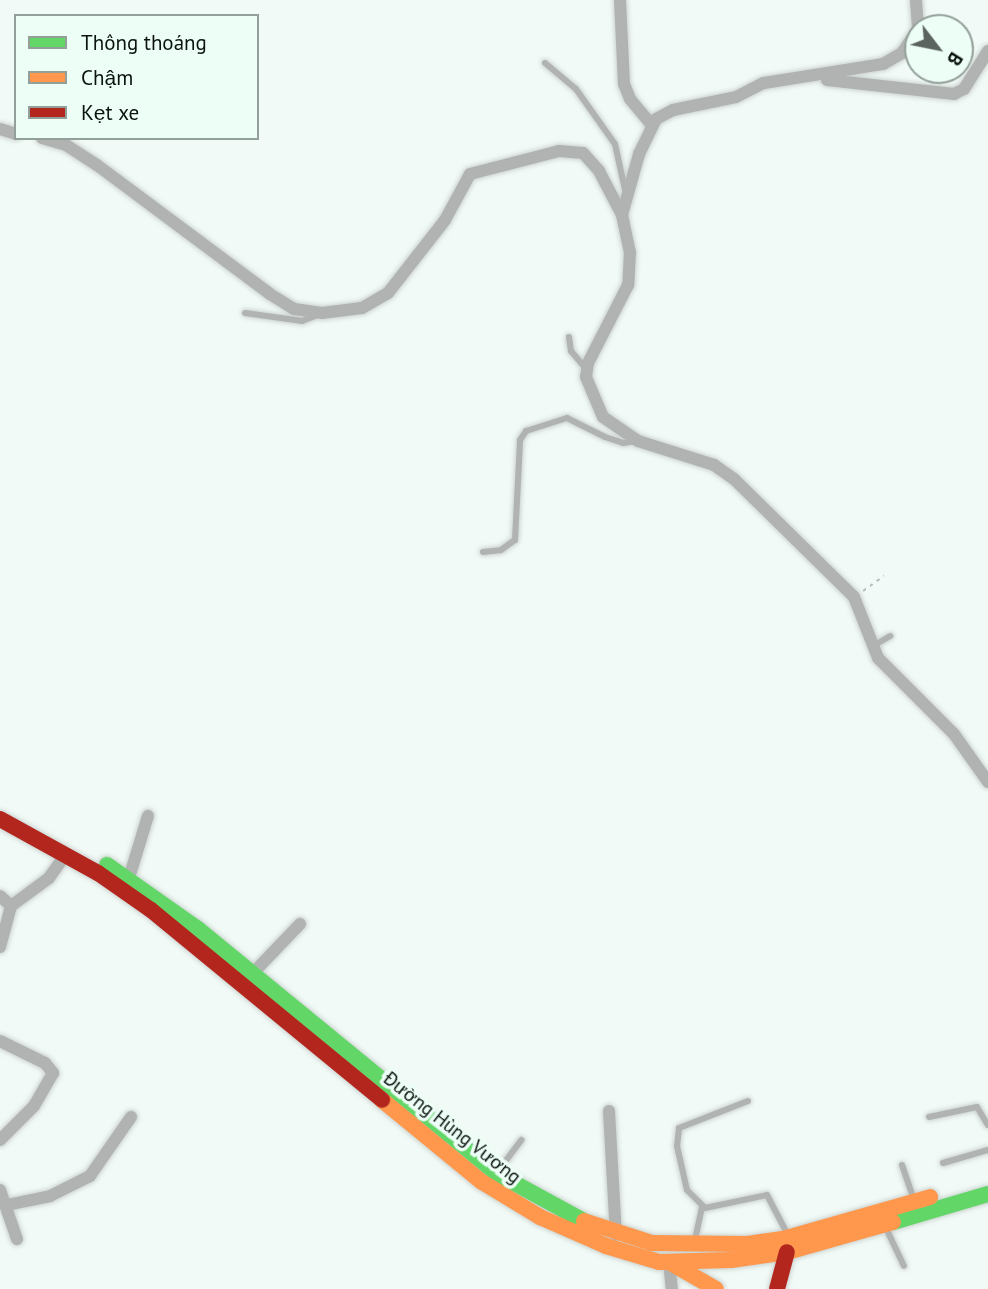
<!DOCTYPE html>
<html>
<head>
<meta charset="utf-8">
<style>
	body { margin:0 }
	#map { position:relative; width:988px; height:1289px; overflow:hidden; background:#f1faf6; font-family:"PT Sans",sans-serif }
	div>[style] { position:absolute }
	.path>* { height:2px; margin-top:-1px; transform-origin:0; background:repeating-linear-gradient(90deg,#b6bbba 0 3.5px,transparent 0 8.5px) }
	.roads { filter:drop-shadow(0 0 2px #cdd4d1) drop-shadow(0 0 2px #cdd4d1) }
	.lane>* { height:6px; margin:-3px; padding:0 3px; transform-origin:3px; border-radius:3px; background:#b0b3b2 }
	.street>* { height:12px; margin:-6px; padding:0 6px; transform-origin:6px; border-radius:6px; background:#b0b3b2 }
	.fast>* { height:16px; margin:-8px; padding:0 8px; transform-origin:8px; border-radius:8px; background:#63d668 }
	.slow>* { height:16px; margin:-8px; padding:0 8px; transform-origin:8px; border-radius:8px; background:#ff974d }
	.jam>* { height:16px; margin:-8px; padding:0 8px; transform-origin:8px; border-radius:8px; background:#b3261e }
	span { translate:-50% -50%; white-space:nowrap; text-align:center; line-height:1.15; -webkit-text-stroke:7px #edfef6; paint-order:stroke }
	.street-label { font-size:19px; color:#0c1410 }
	.legend { position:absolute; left:14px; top:14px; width:245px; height:126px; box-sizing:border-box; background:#edfef6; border:2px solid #93a09a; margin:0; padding:9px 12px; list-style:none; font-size:21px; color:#0c1410 }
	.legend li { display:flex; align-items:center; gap:14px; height:35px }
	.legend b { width:35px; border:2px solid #93a09a }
	.north { position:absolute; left:904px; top:14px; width:70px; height:70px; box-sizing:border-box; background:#edfef6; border:2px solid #93a09a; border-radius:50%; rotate:122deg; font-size:19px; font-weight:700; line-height:28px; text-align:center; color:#0c1410 }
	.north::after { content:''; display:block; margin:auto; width:24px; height:32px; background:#5c6460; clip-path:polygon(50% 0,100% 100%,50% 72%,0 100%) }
</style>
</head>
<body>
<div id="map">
	<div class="path">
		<div style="left:863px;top:591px;width:26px;rotate:-36deg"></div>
	</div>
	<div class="roads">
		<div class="lane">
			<div style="left:545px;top:63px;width:40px;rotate:40deg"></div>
			<div style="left:576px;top:89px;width:67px;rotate:54.7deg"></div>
			<div style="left:615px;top:144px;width:47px;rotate:77.7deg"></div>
			<div style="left:245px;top:313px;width:58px;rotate:8deg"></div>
			<div style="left:302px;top:321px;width:19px;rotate:-21deg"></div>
			<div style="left:569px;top:337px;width:14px;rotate:82deg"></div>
			<div style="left:571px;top:351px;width:23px;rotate:50deg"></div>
			<div style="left:483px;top:552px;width:18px;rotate:-6deg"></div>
			<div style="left:501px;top:550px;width:17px;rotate:-36deg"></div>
			<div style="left:515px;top:540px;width:100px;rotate:-87.1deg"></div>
			<div style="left:520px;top:440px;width:11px;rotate:-56deg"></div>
			<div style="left:526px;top:431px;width:43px;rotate:-17.6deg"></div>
			<div style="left:567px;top:418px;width:42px;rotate:26.6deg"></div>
			<div style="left:605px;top:437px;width:19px;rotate:18deg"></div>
			<div style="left:623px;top:443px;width:13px;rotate:-9deg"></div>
			<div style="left:873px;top:646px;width:20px;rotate:-30deg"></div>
			<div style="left:748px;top:1101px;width:74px;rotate:158.6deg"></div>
			<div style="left:679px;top:1128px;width:18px;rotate:96deg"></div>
			<div style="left:677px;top:1146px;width:45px;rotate:77.2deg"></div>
			<div style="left:687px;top:1190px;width:25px;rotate:45deg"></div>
			<div style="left:705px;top:1208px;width:63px;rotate:-11.8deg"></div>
			<div style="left:767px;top:1195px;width:45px;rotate:62.3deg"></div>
			<div style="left:929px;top:1117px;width:49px;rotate:-11.8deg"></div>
			<div style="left:977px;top:1107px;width:21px;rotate:59deg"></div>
			<div style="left:943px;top:1163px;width:47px;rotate:-16.1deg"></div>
			<div style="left:902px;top:1165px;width:37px;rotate:71deg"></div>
			<div style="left:498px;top:1171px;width:39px;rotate:-53deg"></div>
			<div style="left:885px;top:1226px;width:44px;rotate:64.6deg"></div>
			<div style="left:695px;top:1240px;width:33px;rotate:-78deg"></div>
		</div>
		<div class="street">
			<div style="left:620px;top:0;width:84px;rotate:87.3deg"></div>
			<div style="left:624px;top:84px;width:16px;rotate:68deg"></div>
			<div style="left:630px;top:99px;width:33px;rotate:50deg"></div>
			<div style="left:916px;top:0;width:28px;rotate:86deg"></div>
			<div style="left:827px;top:80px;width:128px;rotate:6.3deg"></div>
			<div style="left:954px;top:94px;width:11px;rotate:-27deg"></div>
			<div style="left:964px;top:89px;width:45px;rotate:-57.7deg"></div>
			<div style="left:0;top:129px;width:17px;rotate:17deg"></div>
			<div style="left:42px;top:138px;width:25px;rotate:16deg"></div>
			<div style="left:66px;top:145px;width:37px;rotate:33deg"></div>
			<div style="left:97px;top:165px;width:216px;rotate:36.7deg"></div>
			<div style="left:270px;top:294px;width:28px;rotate:32deg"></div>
			<div style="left:294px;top:309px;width:28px;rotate:8deg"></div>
			<div style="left:322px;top:313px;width:40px;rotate:-7.1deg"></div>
			<div style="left:362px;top:308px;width:30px;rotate:-30deg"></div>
			<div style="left:388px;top:293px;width:93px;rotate:-52deg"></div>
			<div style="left:445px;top:220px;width:52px;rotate:-61.5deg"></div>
			<div style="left:470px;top:174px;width:92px;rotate:-14.5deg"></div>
			<div style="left:559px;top:151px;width:24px;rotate:5deg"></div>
			<div style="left:583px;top:153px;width:24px;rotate:48deg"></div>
			<div style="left:599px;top:171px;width:50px;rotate:62.4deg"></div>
			<div style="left:622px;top:215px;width:38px;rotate:78deg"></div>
			<div style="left:630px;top:252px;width:33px;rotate:93deg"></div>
			<div style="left:628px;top:285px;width:88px;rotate:117.1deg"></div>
			<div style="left:588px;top:363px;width:14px;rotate:98deg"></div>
			<div style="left:586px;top:377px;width:43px;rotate:67deg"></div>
			<div style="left:603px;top:417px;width:42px;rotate:34.4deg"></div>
			<div style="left:638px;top:441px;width:80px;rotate:17.5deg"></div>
			<div style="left:714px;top:465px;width:24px;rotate:35deg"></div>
			<div style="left:734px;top:479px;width:168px;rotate:44.5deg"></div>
			<div style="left:854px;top:597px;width:66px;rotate:68.5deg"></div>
			<div style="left:878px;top:658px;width:107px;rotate:45deg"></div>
			<div style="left:954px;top:734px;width:59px;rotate:54.7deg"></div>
			<div style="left:622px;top:215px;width:63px;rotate:-74.4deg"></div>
			<div style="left:639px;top:154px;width:39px;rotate:-64deg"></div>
			<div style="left:656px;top:119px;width:19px;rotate:-28deg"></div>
			<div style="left:673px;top:110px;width:64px;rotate:-11.7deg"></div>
			<div style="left:736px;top:97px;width:31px;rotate:-27deg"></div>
			<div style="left:764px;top:83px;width:121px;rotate:-9.1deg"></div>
			<div style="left:883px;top:64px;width:22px;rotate:-30deg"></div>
			<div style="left:902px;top:53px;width:29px;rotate:-56deg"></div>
			<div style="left:129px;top:878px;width:65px;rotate:-73deg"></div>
			<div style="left:0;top:896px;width:15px;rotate:42deg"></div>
			<div style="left:0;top:947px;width:42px;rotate:-75deg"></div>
			<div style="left:11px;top:906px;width:47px;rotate:-36.4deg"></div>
			<div style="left:49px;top:878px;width:29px;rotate:-55deg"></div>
			<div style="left:253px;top:973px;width:68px;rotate:-46.2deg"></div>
			<div style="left:0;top:1041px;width:50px;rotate:26.1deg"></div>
			<div style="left:45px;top:1063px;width:13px;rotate:51deg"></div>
			<div style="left:53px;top:1073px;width:38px;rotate:120deg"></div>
			<div style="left:34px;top:1106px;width:48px;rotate:135deg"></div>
			<div style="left:609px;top:1111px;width:124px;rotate:86.8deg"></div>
			<div style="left:0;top:1190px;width:52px;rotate:70.9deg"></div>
			<div style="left:7px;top:1205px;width:44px;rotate:-11.8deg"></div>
			<div style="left:50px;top:1196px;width:45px;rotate:-26.6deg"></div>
			<div style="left:90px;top:1176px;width:72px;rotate:-55.2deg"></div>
			<div style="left:669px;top:1262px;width:27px;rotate:84deg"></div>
		</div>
		<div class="fast">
			<div style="left:107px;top:865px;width:111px;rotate:35.1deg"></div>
			<div style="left:198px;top:929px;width:385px;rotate:39.3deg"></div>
			<div style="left:496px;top:1173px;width:100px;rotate:28.6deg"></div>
			<div style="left:893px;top:1222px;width:99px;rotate:-16.4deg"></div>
		</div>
		<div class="slow">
			<div style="left:382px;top:1100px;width:129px;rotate:39.4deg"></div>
			<div style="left:482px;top:1182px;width:68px;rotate:31.1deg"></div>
			<div style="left:540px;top:1217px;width:72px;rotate:23.7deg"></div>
			<div style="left:606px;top:1246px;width:55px;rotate:16.8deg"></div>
			<div style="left:659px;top:1262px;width:72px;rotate:-1.6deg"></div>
			<div style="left:731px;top:1260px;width:57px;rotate:-8.1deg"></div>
			<div style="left:787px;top:1252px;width:110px;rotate:-15.8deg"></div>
			<div style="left:584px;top:1221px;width:71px;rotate:17.9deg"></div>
			<div style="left:652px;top:1243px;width:95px;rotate:0.6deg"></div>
			<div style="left:747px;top:1244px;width:36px;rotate:-8deg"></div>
			<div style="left:783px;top:1239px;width:153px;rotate:-15.9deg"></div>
			<div style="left:669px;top:1262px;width:54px;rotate:29.9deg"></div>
		</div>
		<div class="jam">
			<div style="left:0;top:819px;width:112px;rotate:28.9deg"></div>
			<div style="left:98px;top:873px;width:65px;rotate:34.9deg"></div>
			<div style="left:151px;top:910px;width:299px;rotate:39.4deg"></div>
			<div style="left:777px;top:1289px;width:38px;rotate:-75deg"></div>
		</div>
	</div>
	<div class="street-label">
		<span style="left:452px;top:1128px;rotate:38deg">Đường Hùng Vương</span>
	</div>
	<ul class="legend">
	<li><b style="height:9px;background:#63d668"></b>Thông thoáng</li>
	<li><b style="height:9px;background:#ff974d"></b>Chậm</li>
	<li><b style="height:9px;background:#b3261e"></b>Kẹt xe</li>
	</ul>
	<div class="north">B</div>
</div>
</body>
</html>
